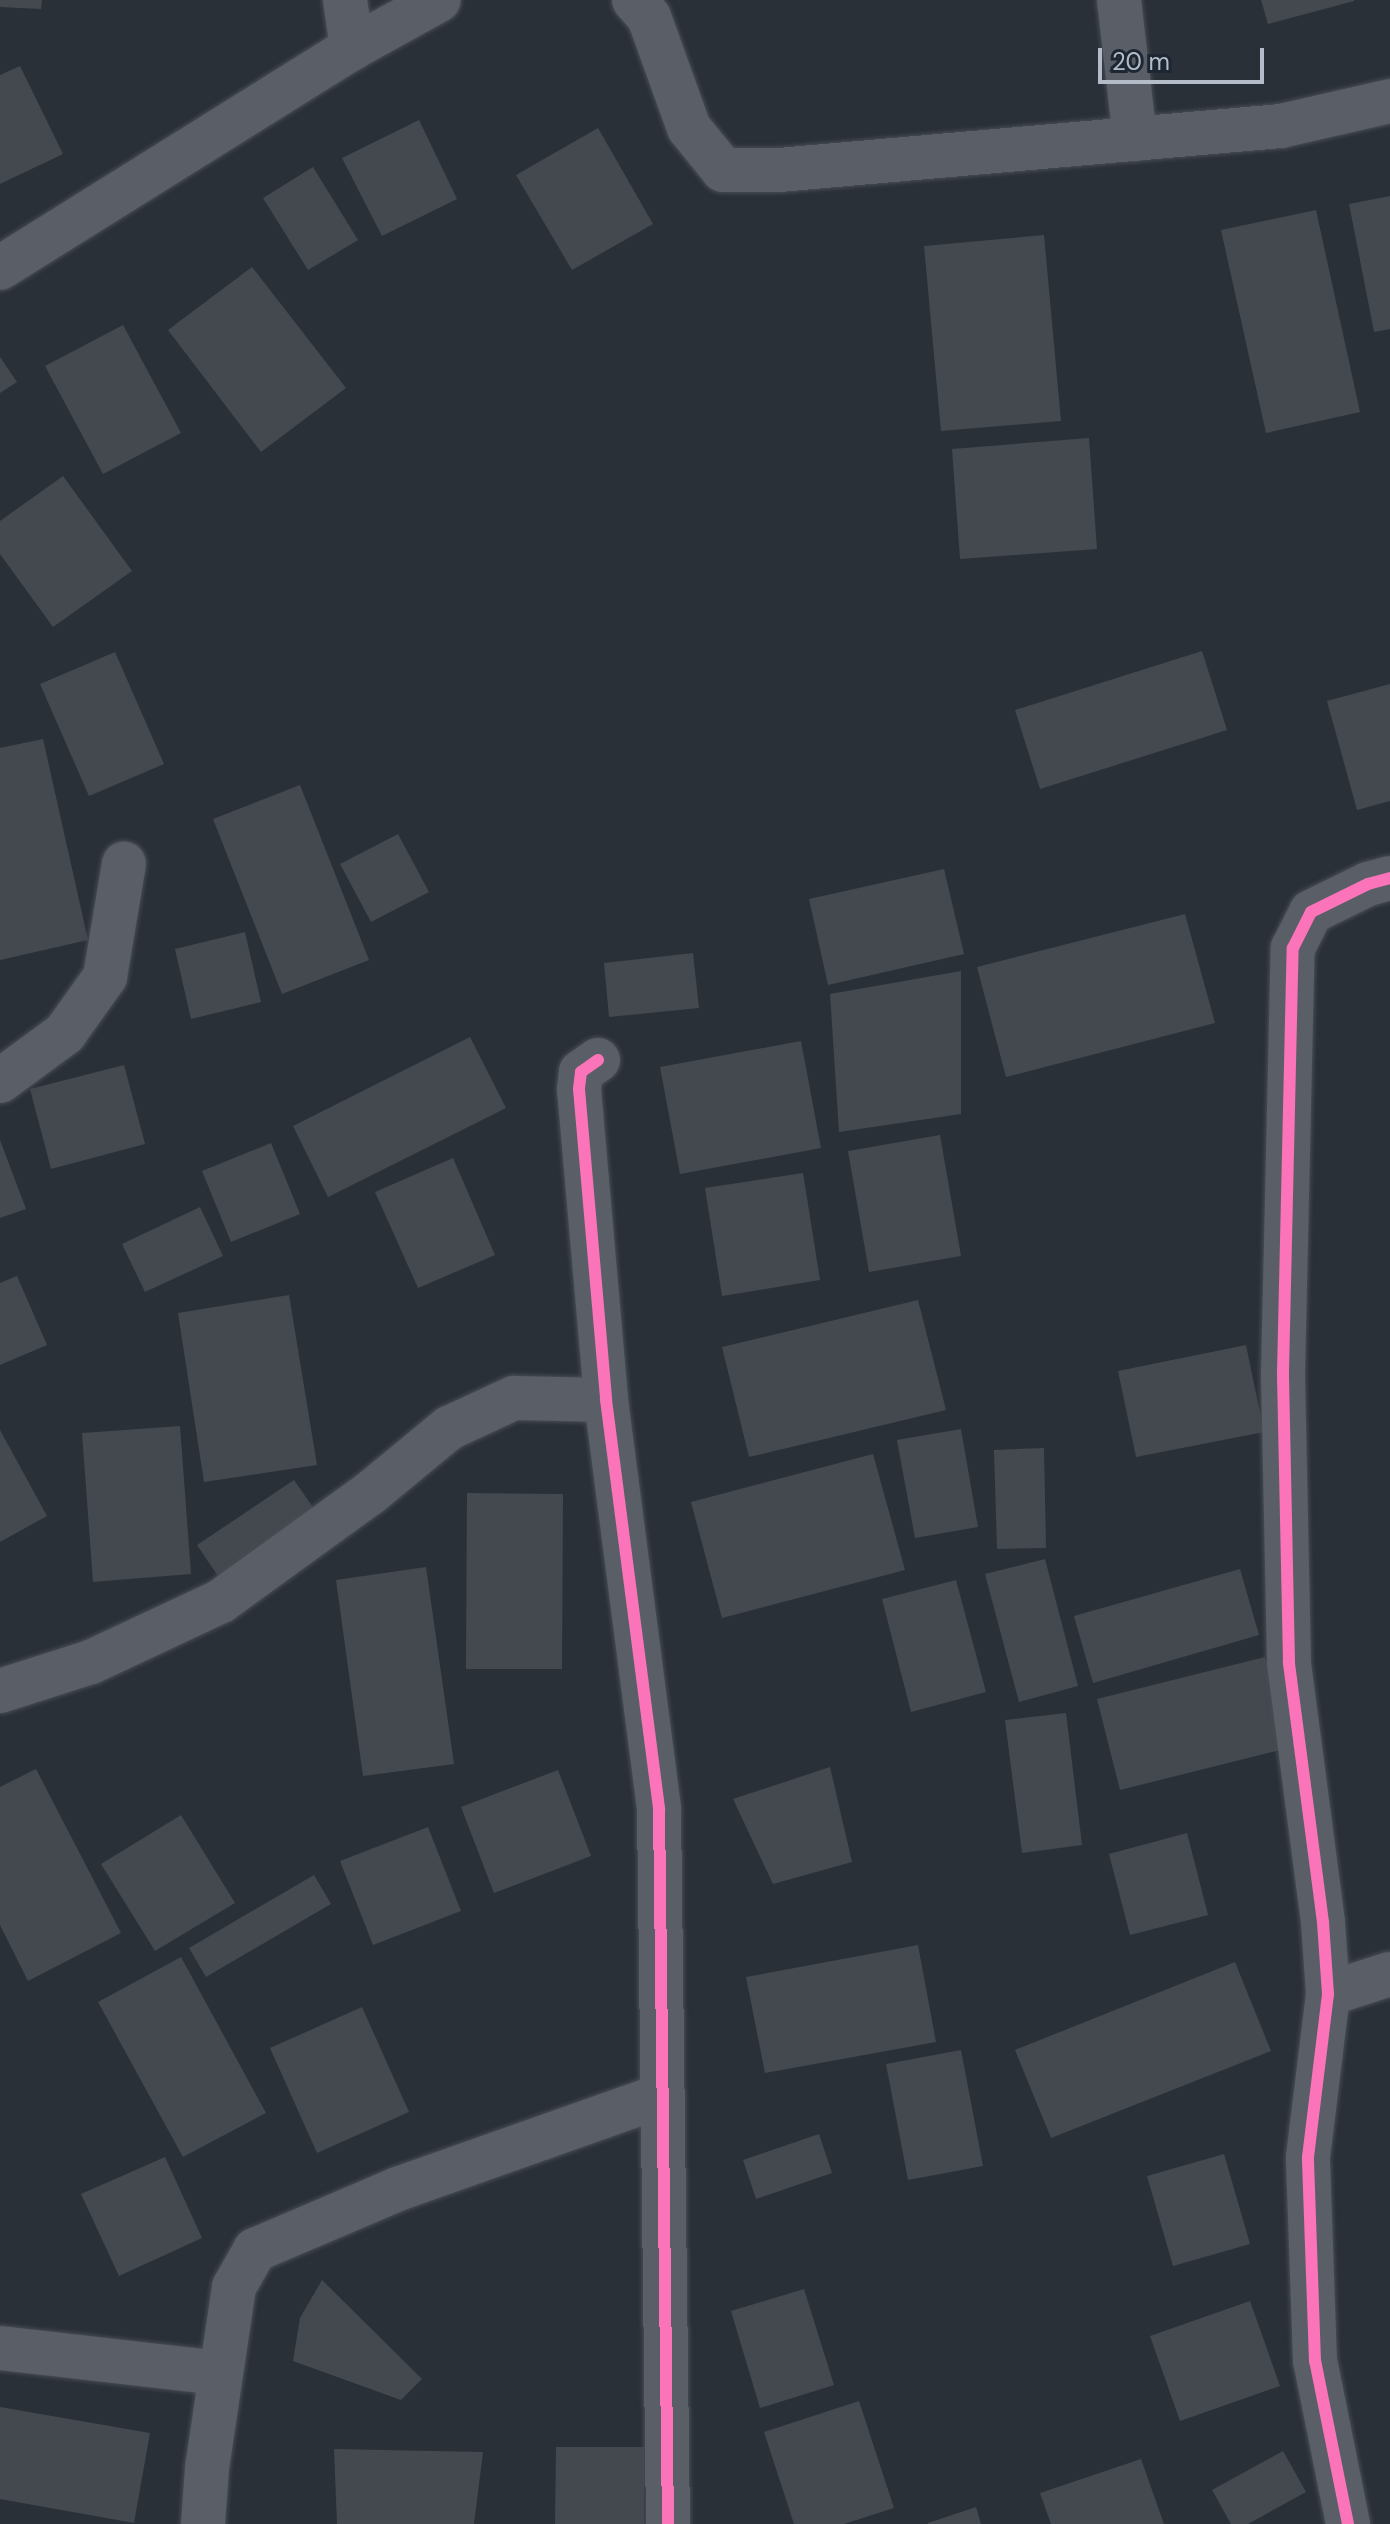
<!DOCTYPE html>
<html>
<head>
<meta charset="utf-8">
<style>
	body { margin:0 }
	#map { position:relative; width:1390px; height:2524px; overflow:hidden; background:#2a3038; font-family:"DM Sans",sans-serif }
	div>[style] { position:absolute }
	.building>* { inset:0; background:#444950 }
	.roads { filter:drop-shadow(0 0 2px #484c53) drop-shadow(0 0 2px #484c53) }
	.street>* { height:44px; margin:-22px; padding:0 22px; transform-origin:22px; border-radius:22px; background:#5a5e66 }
	.cycleway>* { height:12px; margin:-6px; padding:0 6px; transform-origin:6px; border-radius:6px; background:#fb73b8 }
	span { translate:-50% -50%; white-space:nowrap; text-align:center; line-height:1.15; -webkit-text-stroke:6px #1d2633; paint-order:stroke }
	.scale { position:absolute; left:1098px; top:48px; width:166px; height:36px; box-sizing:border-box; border:4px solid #b4bcc9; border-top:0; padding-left:10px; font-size:24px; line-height:28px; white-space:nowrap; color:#b4bcc9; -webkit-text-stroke:6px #1d2633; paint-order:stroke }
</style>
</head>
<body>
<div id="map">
	<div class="building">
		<div style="clip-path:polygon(0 0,42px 0,41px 9px,0 7px)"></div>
		<div style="clip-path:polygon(1261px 0,1354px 0,1354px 1px,1268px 24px)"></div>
		<div style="clip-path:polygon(20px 66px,63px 154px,0 184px,0 75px)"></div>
		<div style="clip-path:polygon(419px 120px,457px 199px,382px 236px,342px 158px)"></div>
		<div style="clip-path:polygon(598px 128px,653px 224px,572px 270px,516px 175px)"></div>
		<div style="clip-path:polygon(313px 167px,358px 240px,308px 270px,263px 198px)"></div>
		<div style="clip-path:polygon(1390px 196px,1390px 329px,1374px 332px,1349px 204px)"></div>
		<div style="clip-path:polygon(1316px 210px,1360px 412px,1266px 433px,1221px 230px)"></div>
		<div style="clip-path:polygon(1044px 235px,1061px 421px,941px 431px,924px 246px)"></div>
		<div style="clip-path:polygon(252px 267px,346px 388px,261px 452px,168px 330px)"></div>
		<div style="clip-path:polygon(123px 325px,181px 433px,103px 474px,45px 366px)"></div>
		<div style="clip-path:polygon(0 357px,17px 382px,0 393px)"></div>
		<div style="clip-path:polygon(1089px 438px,1097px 549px,960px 559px,952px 449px)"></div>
		<div style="clip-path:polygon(63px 476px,132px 571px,53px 627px,0 554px,0 521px)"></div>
		<div style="clip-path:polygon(1202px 651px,1227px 730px,1040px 789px,1015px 710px)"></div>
		<div style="clip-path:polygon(115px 652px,164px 764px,89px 796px,40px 684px)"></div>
		<div style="clip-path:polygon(1390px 684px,1390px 801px,1357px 810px,1327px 701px)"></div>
		<div style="clip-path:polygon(43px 739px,88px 940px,0 960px,0 748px)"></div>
		<div style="clip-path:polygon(300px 785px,369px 960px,282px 994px,213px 819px)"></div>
		<div style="clip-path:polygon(398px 834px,429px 892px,371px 922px,340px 864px)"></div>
		<div style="clip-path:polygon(944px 869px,964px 954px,828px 985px,809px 899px)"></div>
		<div style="clip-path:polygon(1185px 914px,1215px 1023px,1006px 1077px,977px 967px)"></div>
		<div style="clip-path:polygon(245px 932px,261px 1002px,191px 1019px,175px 949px)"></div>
		<div style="clip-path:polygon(693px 953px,699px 1008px,609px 1017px,604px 963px)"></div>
		<div style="clip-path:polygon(961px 971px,961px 1114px,839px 1132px,830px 994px)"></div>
		<div style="clip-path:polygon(470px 1037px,506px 1108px,328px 1197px,293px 1126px)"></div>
		<div style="clip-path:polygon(801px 1041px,821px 1148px,680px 1174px,660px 1067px)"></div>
		<div style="clip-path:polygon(124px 1065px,145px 1144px,51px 1169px,30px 1089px)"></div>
		<div style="clip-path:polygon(940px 1135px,961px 1256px,869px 1272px,848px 1151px)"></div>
		<div style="clip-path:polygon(0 1140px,26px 1209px,0 1218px)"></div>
		<div style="clip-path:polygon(271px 1143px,300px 1214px,231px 1242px,202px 1171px)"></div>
		<div style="clip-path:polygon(453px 1158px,495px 1255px,418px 1288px,375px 1192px)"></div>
		<div style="clip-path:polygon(803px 1173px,820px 1280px,722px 1296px,705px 1188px)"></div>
		<div style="clip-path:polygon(200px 1207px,223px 1256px,145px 1292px,122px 1244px)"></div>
		<div style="clip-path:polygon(17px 1276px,47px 1345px,0 1365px,0 1283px)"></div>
		<div style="clip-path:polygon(289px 1295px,317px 1465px,204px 1482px,178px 1313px)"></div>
		<div style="clip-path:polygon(918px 1300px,946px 1410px,749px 1457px,722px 1347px)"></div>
		<div style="clip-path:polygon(1246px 1345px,1264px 1432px,1136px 1457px,1118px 1371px)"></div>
		<div style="clip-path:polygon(180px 1426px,191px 1574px,93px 1582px,82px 1433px)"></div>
		<div style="clip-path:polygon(961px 1429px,978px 1527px,915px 1538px,897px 1440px)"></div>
		<div style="clip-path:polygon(0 1430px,47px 1516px,0 1542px)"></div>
		<div style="clip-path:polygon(1044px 1448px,1046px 1548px,997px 1549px,994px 1450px)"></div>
		<div style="clip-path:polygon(873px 1454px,905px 1570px,722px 1618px,691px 1502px)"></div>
		<div style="clip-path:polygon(294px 1480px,319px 1516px,222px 1582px,197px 1545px)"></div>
		<div style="clip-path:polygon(467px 1493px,563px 1494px,562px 1669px,466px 1669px)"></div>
		<div style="clip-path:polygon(1045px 1559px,1078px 1686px,1019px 1702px,985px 1574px)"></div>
		<div style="clip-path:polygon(426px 1567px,454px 1764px,363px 1776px,336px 1580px)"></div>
		<div style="clip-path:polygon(1240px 1569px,1259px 1635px,1093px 1683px,1074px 1616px)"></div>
		<div style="clip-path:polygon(956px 1580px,986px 1692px,911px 1712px,882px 1599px)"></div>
		<div style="clip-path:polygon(1265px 1657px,1288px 1748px,1120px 1790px,1097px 1699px)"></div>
		<div style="clip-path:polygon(1066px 1713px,1082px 1845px,1022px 1853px,1005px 1720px)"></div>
		<div style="clip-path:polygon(830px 1767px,852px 1862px,773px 1884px,733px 1799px)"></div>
		<div style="clip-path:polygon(36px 1769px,121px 1933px,28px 1981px,0 1925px,0 1787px)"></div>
		<div style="clip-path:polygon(558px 1770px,591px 1856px,494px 1893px,461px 1807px)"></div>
		<div style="clip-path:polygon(181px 1815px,235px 1903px,155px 1951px,101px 1864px)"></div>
		<div style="clip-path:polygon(428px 1827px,461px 1911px,373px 1945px,340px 1861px)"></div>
		<div style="clip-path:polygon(1187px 1833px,1208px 1915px,1130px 1935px,1109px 1854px)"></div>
		<div style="clip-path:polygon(314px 1875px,331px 1904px,206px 1977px,189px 1948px)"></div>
		<div style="clip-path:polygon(918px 1945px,936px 2042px,765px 2073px,746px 1977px)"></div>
		<div style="clip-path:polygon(181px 1957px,266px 2113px,183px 2157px,98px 2002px)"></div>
		<div style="clip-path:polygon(1235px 1962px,1271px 2051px,1051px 2138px,1015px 2050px)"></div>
		<div style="clip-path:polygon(362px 2007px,409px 2112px,317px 2153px,270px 2048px)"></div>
		<div style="clip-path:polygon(961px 2050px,983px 2166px,908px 2180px,886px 2064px)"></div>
		<div style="clip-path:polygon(819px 2134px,832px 2173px,756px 2199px,743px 2160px)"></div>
		<div style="clip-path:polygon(1224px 2154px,1250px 2244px,1173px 2266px,1147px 2176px)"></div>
		<div style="clip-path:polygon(165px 2157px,202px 2238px,119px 2276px,81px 2194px)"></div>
		<div style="clip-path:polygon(322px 2280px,422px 2379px,401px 2400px,293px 2361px,300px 2318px)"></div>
		<div style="clip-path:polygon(804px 2289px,834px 2385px,760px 2408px,731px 2311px)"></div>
		<div style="clip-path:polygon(1250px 2301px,1280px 2386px,1180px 2421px,1150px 2336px)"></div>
		<div style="clip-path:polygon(859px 2401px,894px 2508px,844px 2524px,794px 2524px,764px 2432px)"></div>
		<div style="clip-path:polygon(0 2407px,150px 2433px,134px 2523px,0 2499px)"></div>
		<div style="clip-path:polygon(556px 2447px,644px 2447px,644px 2524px,555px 2524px)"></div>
		<div style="clip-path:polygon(334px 2449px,483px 2452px,474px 2524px,337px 2524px)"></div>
		<div style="clip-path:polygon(1283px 2451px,1306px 2492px,1248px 2524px,1231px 2524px,1212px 2490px)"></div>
		<div style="clip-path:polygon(1141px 2459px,1164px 2524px,1051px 2524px,1040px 2493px)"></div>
		<div style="clip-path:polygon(976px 2507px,981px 2524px,928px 2524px,928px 2523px)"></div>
	</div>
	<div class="roads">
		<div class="street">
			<div style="left:345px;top:0;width:49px;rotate:81.7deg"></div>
			<div style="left:634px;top:0;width:23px;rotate:49deg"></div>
			<div style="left:649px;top:17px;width:118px;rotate:70.2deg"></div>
			<div style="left:689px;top:128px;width:54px;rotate:51deg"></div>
			<div style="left:723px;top:170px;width:56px"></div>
			<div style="left:779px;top:170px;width:504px;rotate:-5.01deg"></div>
			<div style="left:1281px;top:126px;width:112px;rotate:-12.9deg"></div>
			<div style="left:1119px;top:0;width:140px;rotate:83.4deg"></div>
			<div style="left:0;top:268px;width:415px;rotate:-32deg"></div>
			<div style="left:352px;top:48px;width:99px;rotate:-28.9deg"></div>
			<div style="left:598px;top:1060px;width:21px;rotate:145deg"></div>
			<div style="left:581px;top:1072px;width:17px;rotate:97deg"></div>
			<div style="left:579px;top:1089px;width:312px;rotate:85deg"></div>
			<div style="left:606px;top:1400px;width:412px;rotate:82.6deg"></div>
			<div style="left:659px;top:1809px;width:715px;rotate:89.28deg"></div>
			<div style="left:0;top:1081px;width:81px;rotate:-36.4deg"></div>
			<div style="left:65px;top:1033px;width:69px;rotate:-54.5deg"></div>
			<div style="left:105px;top:977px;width:115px;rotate:-80.5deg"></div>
			<div style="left:0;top:1691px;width:96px;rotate:-17.7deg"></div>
			<div style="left:91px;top:1662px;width:144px;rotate:-25.1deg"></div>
			<div style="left:221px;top:1601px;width:183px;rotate:-35.9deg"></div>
			<div style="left:369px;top:1494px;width:104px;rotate:-39.5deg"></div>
			<div style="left:449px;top:1428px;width:72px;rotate:-24.8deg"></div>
			<div style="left:514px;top:1398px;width:92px;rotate:1.2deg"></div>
			<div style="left:1328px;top:1994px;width:65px;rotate:-17.9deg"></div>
			<div style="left:0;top:2348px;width:222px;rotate:6.5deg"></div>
			<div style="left:203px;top:2524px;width:56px;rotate:-85.9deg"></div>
			<div style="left:207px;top:2468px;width:183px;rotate:-81.5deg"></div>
			<div style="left:234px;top:2287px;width:43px;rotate:-60.4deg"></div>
			<div style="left:255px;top:2250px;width:155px;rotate:-23.1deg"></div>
			<div style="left:398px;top:2189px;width:279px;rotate:-19.5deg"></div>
			<div style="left:1348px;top:2524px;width:166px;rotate:-101.4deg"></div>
			<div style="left:1315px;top:2361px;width:204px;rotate:-92deg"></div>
			<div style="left:1308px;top:2157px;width:164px;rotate:-83deg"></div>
			<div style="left:1328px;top:1994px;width:72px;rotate:-94deg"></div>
			<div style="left:1323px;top:1922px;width:262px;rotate:-97.5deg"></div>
			<div style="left:1289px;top:1662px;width:289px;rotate:-91.2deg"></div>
			<div style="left:1283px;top:1373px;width:425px;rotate:-88.7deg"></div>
			<div style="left:1293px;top:948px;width:40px;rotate:-63.4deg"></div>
			<div style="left:1311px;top:912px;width:64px;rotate:-26.2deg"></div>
			<div style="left:1368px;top:884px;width:23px;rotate:-15deg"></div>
		</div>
	</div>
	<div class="cycleway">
		<div style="left:598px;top:1060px;width:21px;rotate:145deg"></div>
		<div style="left:581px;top:1072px;width:17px;rotate:97deg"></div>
		<div style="left:579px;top:1089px;width:312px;rotate:85deg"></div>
		<div style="left:606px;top:1400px;width:412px;rotate:82.6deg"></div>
		<div style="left:659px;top:1809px;width:715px;rotate:89.28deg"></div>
		<div style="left:1348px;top:2524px;width:166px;rotate:-101.4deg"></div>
		<div style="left:1315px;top:2361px;width:204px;rotate:-92deg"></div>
		<div style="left:1308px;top:2157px;width:164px;rotate:-83deg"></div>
		<div style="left:1328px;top:1994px;width:72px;rotate:-94deg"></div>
		<div style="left:1323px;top:1922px;width:262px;rotate:-97.5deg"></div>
		<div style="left:1289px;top:1662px;width:289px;rotate:-91.2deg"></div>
		<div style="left:1283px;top:1373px;width:425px;rotate:-88.7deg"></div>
		<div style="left:1293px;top:948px;width:40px;rotate:-63.4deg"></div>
		<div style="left:1311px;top:912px;width:64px;rotate:-26.2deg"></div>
		<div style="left:1368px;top:884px;width:23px;rotate:-15deg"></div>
	</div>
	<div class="scale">20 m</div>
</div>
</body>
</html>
